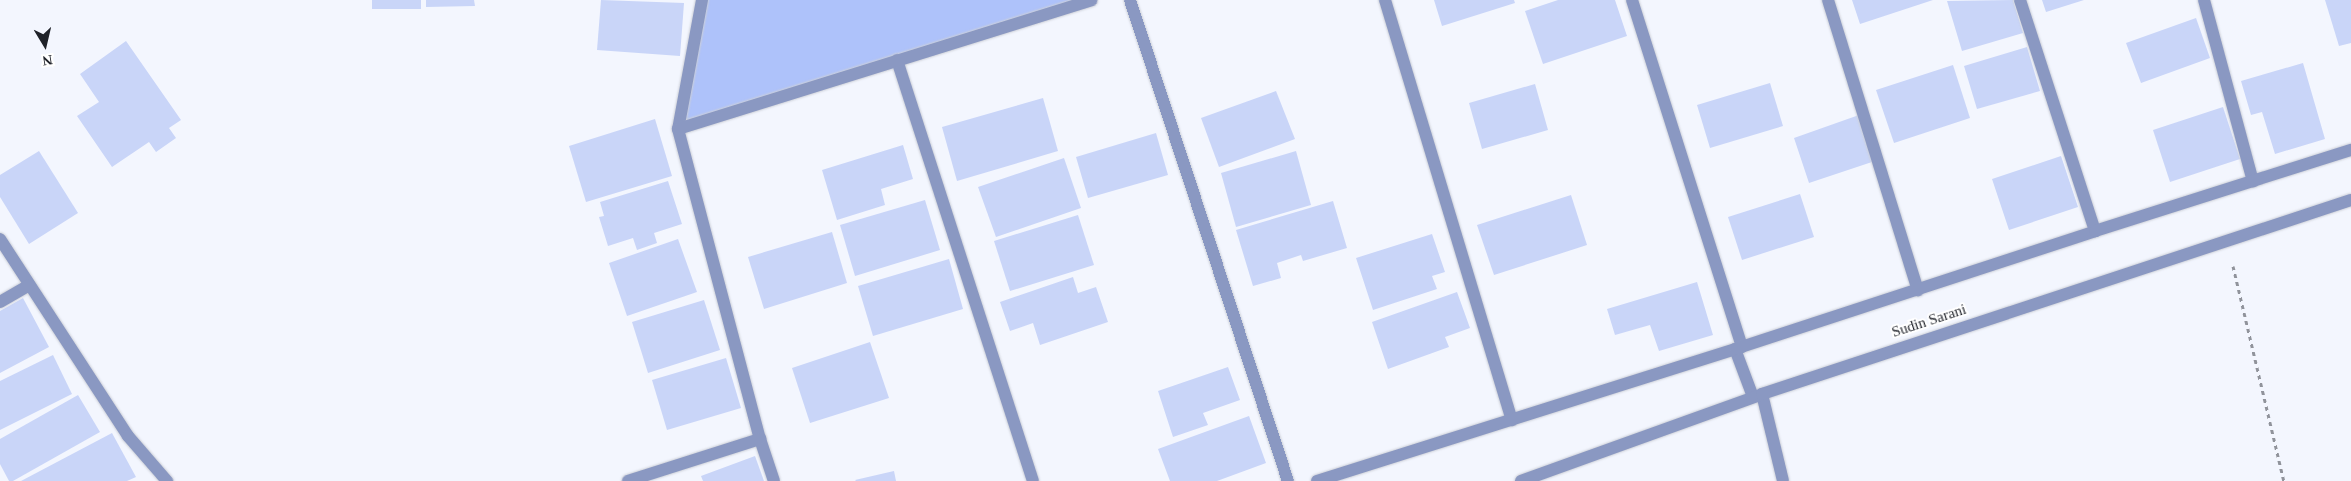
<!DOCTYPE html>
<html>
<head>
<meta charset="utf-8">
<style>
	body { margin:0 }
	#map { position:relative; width:2351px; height:481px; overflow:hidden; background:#f3f6fe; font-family:"Times New Roman",serif }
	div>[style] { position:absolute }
	.green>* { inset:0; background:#aec2fa }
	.building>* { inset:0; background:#c9d5f8 }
	.path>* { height:3px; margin-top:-1.5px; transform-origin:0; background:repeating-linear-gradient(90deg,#90939b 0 4px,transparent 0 8px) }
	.roads { filter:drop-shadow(0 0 1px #cdd0d8) drop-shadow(0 0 1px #cdd0d8) }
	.lane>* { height:12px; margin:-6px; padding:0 6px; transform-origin:6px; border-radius:6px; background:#8a98c2 }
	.street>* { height:12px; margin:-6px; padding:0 6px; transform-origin:6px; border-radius:6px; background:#8a98c2 }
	span { translate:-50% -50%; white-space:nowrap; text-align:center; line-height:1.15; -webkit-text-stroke:4px #fff; paint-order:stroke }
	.street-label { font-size:15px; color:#1f2229 }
	.north { position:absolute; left:20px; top:20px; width:50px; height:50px; -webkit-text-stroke:4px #fff; paint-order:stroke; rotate:171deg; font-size:14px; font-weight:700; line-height:20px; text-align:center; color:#1f2229 }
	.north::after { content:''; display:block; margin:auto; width:18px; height:22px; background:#1f2229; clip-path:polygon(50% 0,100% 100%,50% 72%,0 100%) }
</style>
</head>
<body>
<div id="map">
	<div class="green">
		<div style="clip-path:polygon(702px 0,1095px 0,678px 129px)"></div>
	</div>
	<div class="building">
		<div style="clip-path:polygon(372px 0,421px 0,421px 9px,372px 9px)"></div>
		<div style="clip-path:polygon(426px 0,474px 0,475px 6px,426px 7px)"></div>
		<div style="clip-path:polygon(601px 0,684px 3px,680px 56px,597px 50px)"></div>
		<div style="clip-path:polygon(1434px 0,1514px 0,1515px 3px,1442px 26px)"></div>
		<div style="clip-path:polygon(1558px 0,1615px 0,1627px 36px,1543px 64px,1525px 11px)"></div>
		<div style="clip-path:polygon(1852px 0,1933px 0,1860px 24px)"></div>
		<div style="clip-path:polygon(2013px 0,2023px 33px,1962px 51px,1947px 1px)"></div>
		<div style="clip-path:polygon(2042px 0,2084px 0,2046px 12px)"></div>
		<div style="clip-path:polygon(2325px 0,2351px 0,2351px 43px,2339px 46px)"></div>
		<div style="clip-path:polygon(2196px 18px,2210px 58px,2141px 83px,2126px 43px)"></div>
		<div style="clip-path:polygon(126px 41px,181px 120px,169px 128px,176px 138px,156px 152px,149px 142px,112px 167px,77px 116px,99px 102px,80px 74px)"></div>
		<div style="clip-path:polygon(2027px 47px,2040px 91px,1977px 109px,1964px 66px)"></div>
		<div style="clip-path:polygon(2303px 63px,2325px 139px,2275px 154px,2262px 112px,2251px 115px,2241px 81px)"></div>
		<div style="clip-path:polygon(1953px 65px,1970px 118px,1894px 143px,1876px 90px)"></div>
		<div style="clip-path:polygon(1770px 83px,1783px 126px,1710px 148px,1697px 105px)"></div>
		<div style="clip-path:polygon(1535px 84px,1548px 130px,1482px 149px,1469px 103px)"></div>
		<div style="clip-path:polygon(1276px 91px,1295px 139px,1219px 167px,1201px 118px)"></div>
		<div style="clip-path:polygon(1043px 98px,1058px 151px,957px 181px,942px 127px)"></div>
		<div style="clip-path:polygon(2223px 107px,2240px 159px,2170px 182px,2153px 130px)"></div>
		<div style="clip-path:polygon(1859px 115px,1875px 161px,1809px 183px,1794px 138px)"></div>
		<div style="clip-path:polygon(655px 119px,672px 176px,586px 202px,569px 146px)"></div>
		<div style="clip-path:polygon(1156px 133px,1168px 175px,1088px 198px,1076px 157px)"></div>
		<div style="clip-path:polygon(903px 145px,913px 179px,881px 189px,885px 205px,837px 220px,822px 170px)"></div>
		<div style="clip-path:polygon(39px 151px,78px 213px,29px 244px,0 197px,0 175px)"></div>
		<div style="clip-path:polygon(1296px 151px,1311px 205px,1236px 227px,1221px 173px)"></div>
		<div style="clip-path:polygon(2061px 156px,2078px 207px,2009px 230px,1992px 179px)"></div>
		<div style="clip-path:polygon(1064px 158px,1081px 208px,996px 237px,978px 187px)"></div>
		<div style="clip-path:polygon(668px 181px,682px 224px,654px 233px,657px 243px,637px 250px,633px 238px,608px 246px,599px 217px,604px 216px,600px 202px)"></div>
		<div style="clip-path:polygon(1800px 194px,1814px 237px,1742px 260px,1728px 217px)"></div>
		<div style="clip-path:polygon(1571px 195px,1587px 245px,1494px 275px,1477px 225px)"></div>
		<div style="clip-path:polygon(925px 200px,940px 250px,855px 276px,840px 225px)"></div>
		<div style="clip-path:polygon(1333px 201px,1347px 248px,1303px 261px,1301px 255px,1277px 263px,1281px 278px,1253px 286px,1236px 230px)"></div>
		<div style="clip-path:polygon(1078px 215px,1094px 265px,1010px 291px,994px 241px)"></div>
		<div style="clip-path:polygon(832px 232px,847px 283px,764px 309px,748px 257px)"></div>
		<div style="clip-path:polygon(1432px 234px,1445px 272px,1432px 276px,1437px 289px,1373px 310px,1356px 258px)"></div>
		<div style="clip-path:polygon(678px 239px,697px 292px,627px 316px,609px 263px)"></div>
		<div style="clip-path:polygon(949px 259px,963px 309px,873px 336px,858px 286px)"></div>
		<div style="clip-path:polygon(1073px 277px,1078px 293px,1096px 287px,1108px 322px,1040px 345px,1033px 323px,1010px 331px,1000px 302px)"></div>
		<div style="clip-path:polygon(1697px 282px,1713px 335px,1659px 351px,1650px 325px,1615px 335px,1607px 309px)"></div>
		<div style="clip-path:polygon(1457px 292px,1470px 328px,1445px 337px,1449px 347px,1388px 369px,1372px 322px)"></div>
		<div style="clip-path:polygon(23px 298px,49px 347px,0 373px,0 311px)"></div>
		<div style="clip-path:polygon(704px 300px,720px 350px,648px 373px,632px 322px)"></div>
		<div style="clip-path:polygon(870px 342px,889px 398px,810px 423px,792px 368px)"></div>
		<div style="clip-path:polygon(53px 355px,72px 394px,0 430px,0 381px)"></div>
		<div style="clip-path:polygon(726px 358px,741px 408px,667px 430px,652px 380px)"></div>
		<div style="clip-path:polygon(1228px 367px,1240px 400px,1203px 413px,1208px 425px,1173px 437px,1158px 391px)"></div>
		<div style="clip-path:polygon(78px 395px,100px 432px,13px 481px,9px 481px,0 464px,0 439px)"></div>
		<div style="clip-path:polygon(1249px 416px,1266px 463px,1217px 481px,1170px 481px,1158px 449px)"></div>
		<div style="clip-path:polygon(112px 433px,136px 477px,127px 481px,21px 481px)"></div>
		<div style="clip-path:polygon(755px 456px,764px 481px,703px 481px,701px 476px)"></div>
		<div style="clip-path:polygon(894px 471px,896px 481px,856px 481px,855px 480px)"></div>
	</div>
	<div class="path">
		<div style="left:2233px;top:266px;width:221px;rotate:76.7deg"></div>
	</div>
	<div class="roads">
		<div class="lane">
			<div style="left:1762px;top:394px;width:89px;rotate:76.4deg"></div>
		</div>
		<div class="street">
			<div style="left:702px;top:0;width:131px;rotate:100.5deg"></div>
			<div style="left:678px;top:129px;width:321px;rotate:75.2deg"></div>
			<div style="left:760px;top:439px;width:44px;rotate:71.6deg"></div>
			<div style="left:1130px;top:0;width:506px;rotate:71.82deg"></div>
			<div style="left:1385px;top:0;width:439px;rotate:73.2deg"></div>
			<div style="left:1632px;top:0;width:364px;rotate:72.4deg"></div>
			<div style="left:1828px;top:0;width:304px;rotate:72.8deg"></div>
			<div style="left:2020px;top:0;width:243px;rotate:72deg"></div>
			<div style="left:2204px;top:0;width:188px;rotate:74.9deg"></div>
			<div style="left:897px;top:60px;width:442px;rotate:72.1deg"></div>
			<div style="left:678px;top:129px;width:433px;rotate:-17.3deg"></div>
			<div style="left:0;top:239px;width:235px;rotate:57deg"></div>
			<div style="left:128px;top:436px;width:60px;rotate:49.1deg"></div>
			<div style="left:0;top:302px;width:34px;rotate:-30deg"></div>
			<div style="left:1735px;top:349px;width:51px;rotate:69.4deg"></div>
			<div style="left:628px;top:481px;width:139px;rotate:-17.7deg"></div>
			<div style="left:1317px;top:481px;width:438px;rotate:-17.5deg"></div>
			<div style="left:1735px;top:349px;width:379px;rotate:-18.1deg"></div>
			<div style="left:2095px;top:231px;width:269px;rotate:-17.6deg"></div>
			<div style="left:1521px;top:481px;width:256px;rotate:-19.8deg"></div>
			<div style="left:1762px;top:394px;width:620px;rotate:-18.23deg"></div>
		</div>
	</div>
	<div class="street-label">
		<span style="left:1929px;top:321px;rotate:-18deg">Sudin Sarani</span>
	</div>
	<div class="north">N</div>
</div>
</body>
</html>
